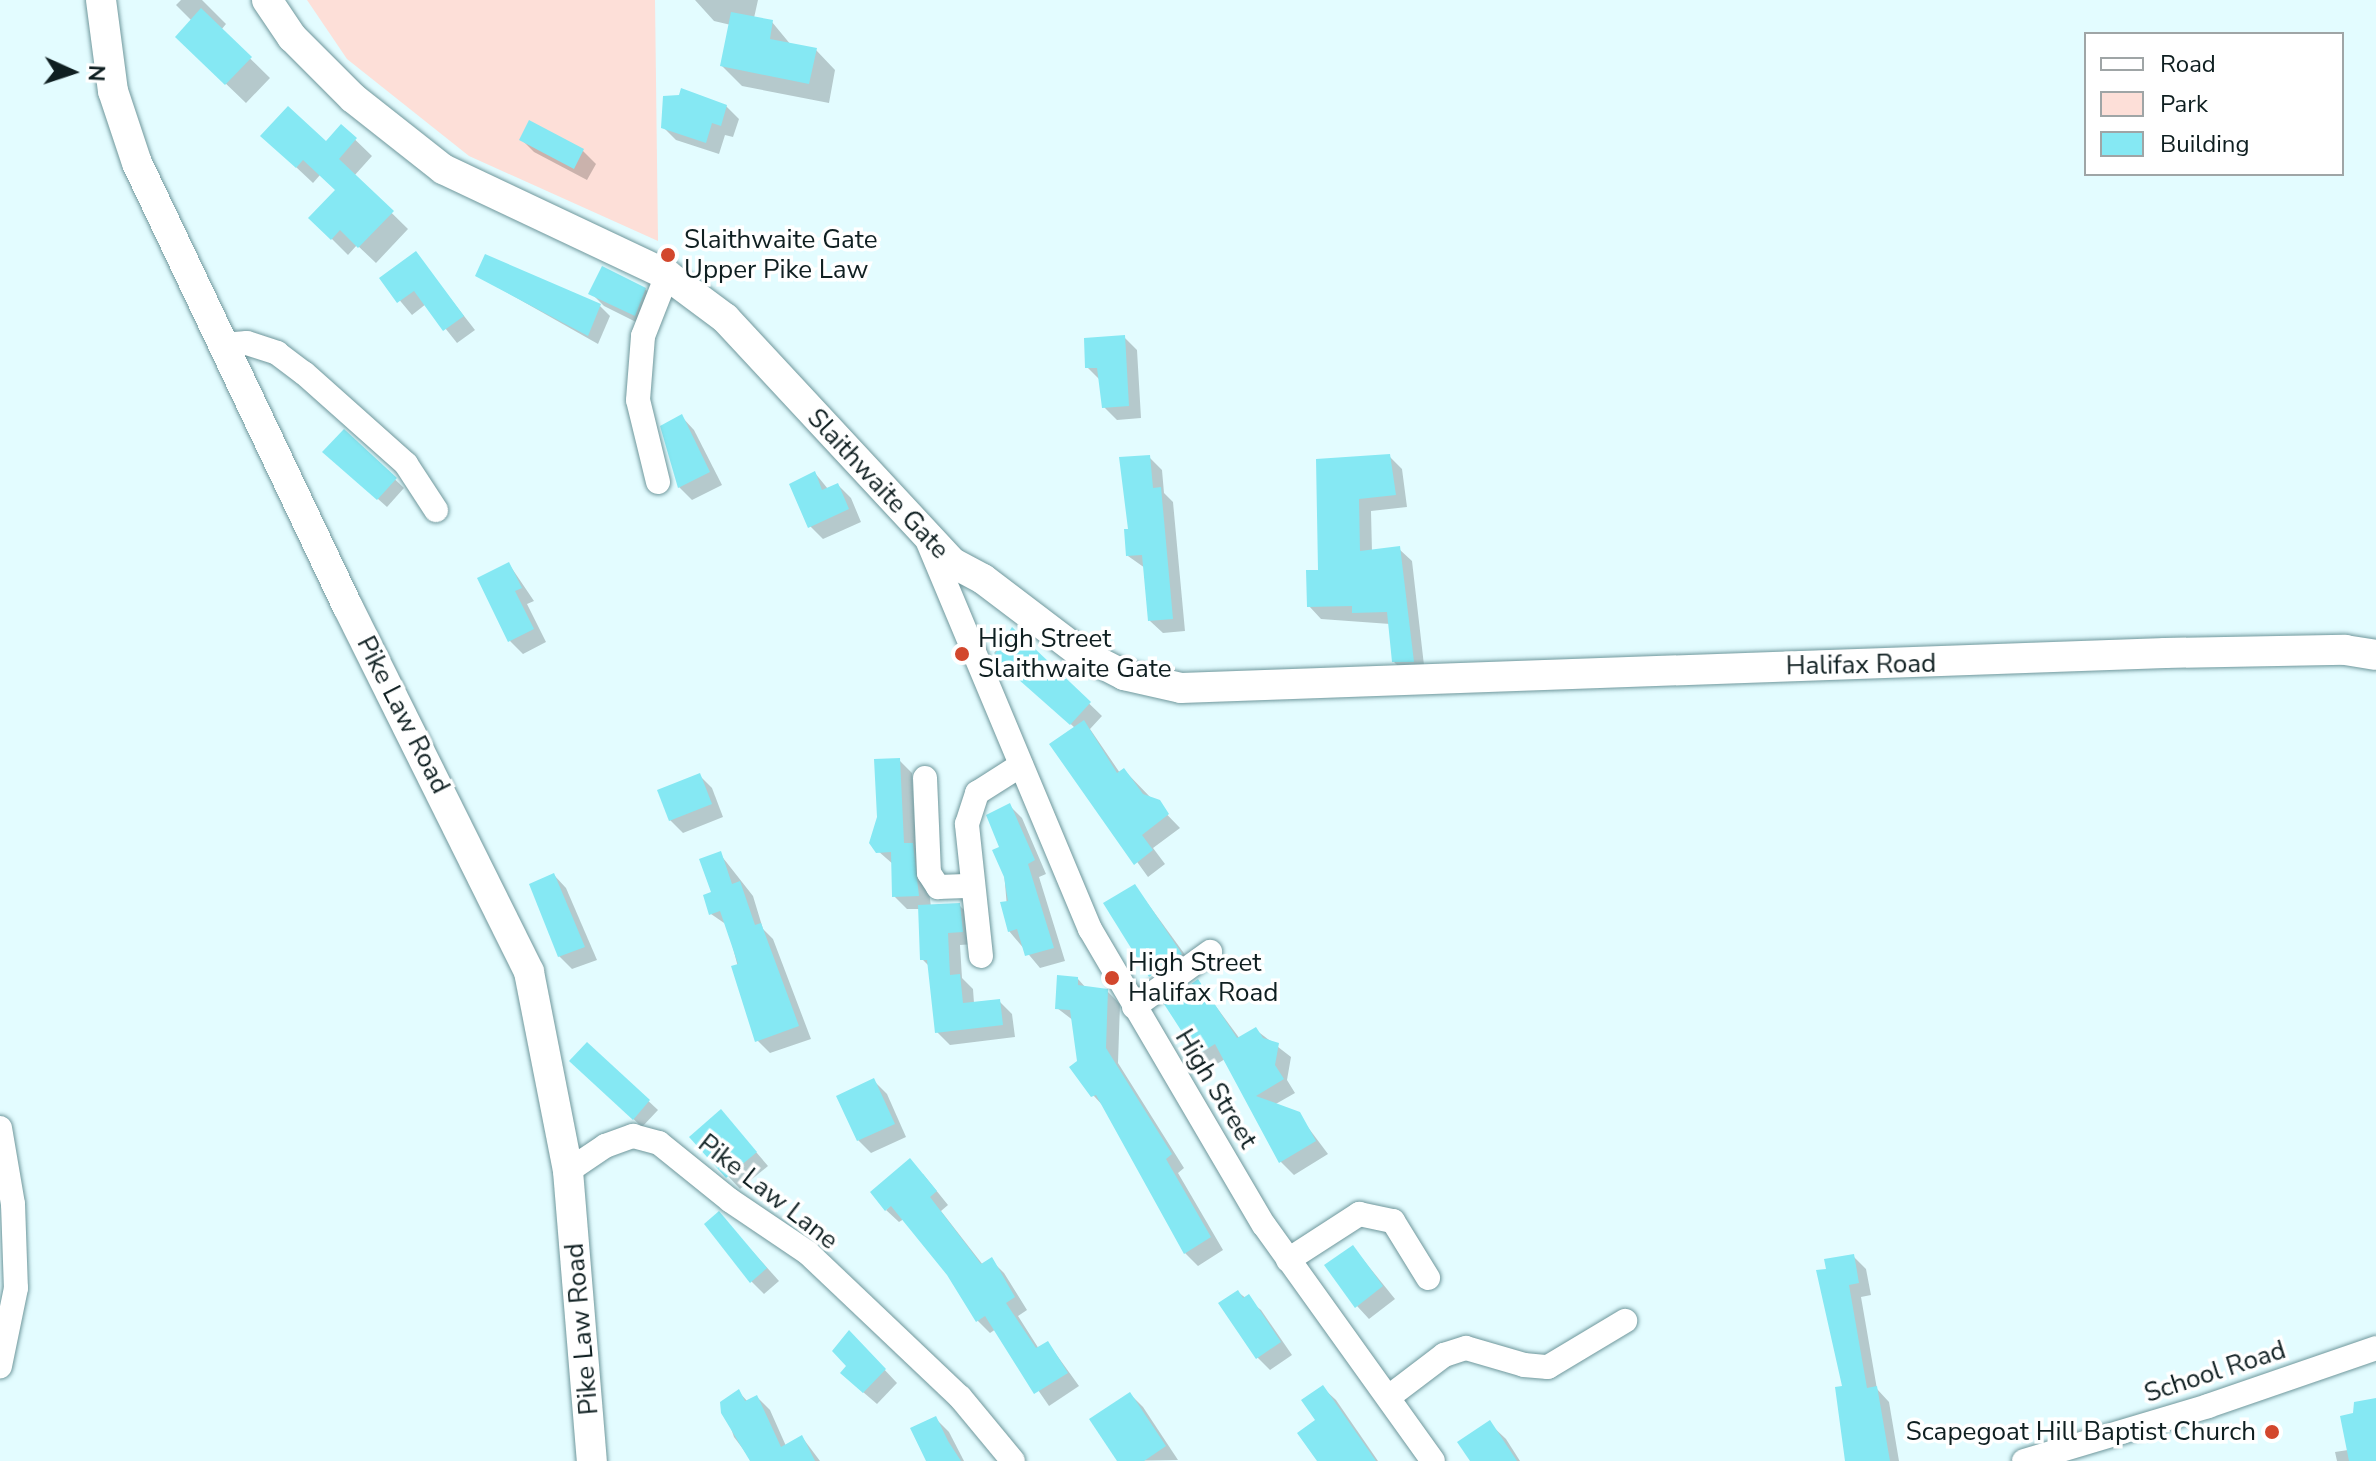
<!DOCTYPE html>
<html>
<head>
<meta charset="utf-8">
<style>
	body { margin:0 }
	#map { position:relative; width:2376px; height:1461px; overflow:hidden; background:#e3fcff; font-family:"Nunito Sans",sans-serif }
	div>[style] { position:absolute }
	.green>* { inset:0; background:#fddfd8 }
	.shadow>* { inset:0; background:#0003 }
	.building>* { inset:0; background:#85e8f3 }
	.roads { filter:drop-shadow(0 0 2px #6f979c) drop-shadow(0 0 2px #6f979c) }
	.minor>* { height:24px; margin:-12px; padding:0 12px; transform-origin:12px; border-radius:12px; background:#fff }
	.tertiary>* { height:30px; margin:-15px; padding:0 15px; transform-origin:15px; border-radius:15px; background:#fff }
	.dots>* { width:22px; height:22px; translate:-50% -50%; box-sizing:border-box; border:4px solid #fff; border-radius:50% }
	span { translate:-50% -50%; white-space:nowrap; text-align:center; line-height:1.15; -webkit-text-stroke:7px #fff; paint-order:stroke }
	.poi-label { font-size:26px; color:#0f1f21 }
	.left { translate:0 -50%; text-align:left }
	.right { translate:-100% -50%; text-align:right }
	.street-label { font-size:26px; color:#0f1f21 }
	.legend { position:absolute; left:2084px; top:32px; width:260px; height:144px; box-sizing:border-box; background:#fff; border:2px solid #9fa5a6; margin:0; padding:10px 14px; list-style:none; font-size:24px; color:#0f1f21 }
	.legend li { display:flex; align-items:center; gap:16px; height:40px }
	.legend b { width:40px; border:2px solid #9fa5a6 }
	.north { position:absolute; left:32px; top:32px; width:80px; height:80px; -webkit-text-stroke:6px #fff; paint-order:stroke; rotate:93deg; font-size:22px; font-weight:700; line-height:32px; text-align:center; color:#0f1f21 }
	.north::after { content:''; display:block; margin:auto; width:28px; height:36px; background:#0f1f21; clip-path:polygon(50% 0,100% 100%,50% 72%,0 100%) }
</style>
</head>
<body>
<div id="map">
	<div class="green">
		<div style="clip-path:polygon(307px 0,655px 0,658px 241px,469px 156px,347px 59px)"></div>
	</div>
	<div class="shadow">
		<div style="clip-path:polygon(181px 0,202px 0,226px 24px,221px 30px,270px 78px,246px 103px,197px 56px,192px 21px,176px 5px)"></div>
		<div style="clip-path:polygon(758px 0,754px 18px,772px 22px,791px 45px,816px 50px,835px 70px,829px 103px,742px 86px,722px 66px,731px 25px,714px 21px,695px 0)"></div>
		<div style="clip-path:polygon(726px 106px,739px 119px,733px 137px,725px 135px,719px 154px,676px 140px,663px 127px)"></div>
		<div style="clip-path:polygon(530px 122px,583px 151px,596px 164px,587px 180px,534px 152px,521px 139px)"></div>
		<div style="clip-path:polygon(341px 126px,372px 156px,354px 176px,408px 229px,376px 263px,357px 245px,348px 255px,311px 218px,337px 191px,320px 175px,313px 183px,279px 151px,326px 144px)"></div>
		<div style="clip-path:polygon(415px 253px,475px 330px,457px 343px,426px 304px,412px 315px,381px 278px)"></div>
		<div style="clip-path:polygon(478px 276px,600px 306px,610px 316px,598px 344px)"></div>
		<div style="clip-path:polygon(645px 289px,658px 302px,648px 328px,604px 306px,591px 293px)"></div>
		<div style="clip-path:polygon(1124px 337px,1137px 350px,1141px 418px,1117px 420px,1104px 407px,1101px 381px,1087px 367px)"></div>
		<div style="clip-path:polygon(682px 417px,694px 430px,722px 485px,692px 500px,679px 487px)"></div>
		<div style="clip-path:polygon(344px 431px,404px 488px,387px 507px,334px 460px)"></div>
		<div style="clip-path:polygon(1389px 456px,1402px 469px,1407px 507px,1371px 511px,1372px 552px,1399px 549px,1412px 561px,1425px 674px,1406px 674px,1394px 662px,1390px 624px,1321px 619px,1309px 606px,1320px 572px,1318px 461px)"></div>
		<div style="clip-path:polygon(1149px 457px,1162px 470px,1164px 493px,1173px 502px,1185px 631px,1163px 633px,1150px 621px,1145px 568px,1128px 556px)"></div>
		<div style="clip-path:polygon(815px 473px,828px 489px,838px 485px,851px 498px,861px 522px,823px 539px,810px 526px)"></div>
		<div style="clip-path:polygon(509px 564px,534px 601px,527px 604px,546px 642px,523px 654px,510px 641px)"></div>
		<div style="clip-path:polygon(1013px 630px,1102px 716px,1090px 729px,1120px 773px,1124px 770px,1180px 828px,1153px 848px,1165px 864px,1148px 877px,1052px 744px,1075px 728px,994px 653px)"></div>
		<div style="clip-path:polygon(899px 760px,912px 773px,916px 849px,925px 858px,931px 907px,960px 906px,973px 919px,975px 944px,960px 945px,962px 978px,973px 989px,974px 1003px,999px 1001px,1012px 1014px,1015px 1037px,950px 1045px,937px 1032px,930px 967px,922px 959px,920px 909px,907px 909px,894px 896px,894px 865px,878px 851px)"></div>
		<div style="clip-path:polygon(699px 775px,712px 788px,723px 817px,683px 833px,670px 820px)"></div>
		<div style="clip-path:polygon(1009px 805px,1022px 818px,1046px 874px,1039px 877px,1065px 961px,1040px 968px,1009px 931px,1002px 848px)"></div>
		<div style="clip-path:polygon(720px 854px,753px 896px,763px 929px,773px 939px,811px 1039px,770px 1053px,757px 1040px,727px 925px,711px 914px)"></div>
		<div style="clip-path:polygon(554px 875px,566px 888px,597px 960px,572px 969px,559px 956px)"></div>
		<div style="clip-path:polygon(1135px 886px,1194px 967px,1164px 989px,1106px 904px)"></div>
		<div style="clip-path:polygon(1078px 979px,1087px 989px,1107px 991px,1120px 1004px,1118px 1063px,1184px 1168px,1178px 1173px,1223px 1250px,1198px 1266px,1185px 1253px,1106px 1109px,1093px 1095px,1079px 1061px,1074px 1021px,1057px 1008px)"></div>
		<div style="clip-path:polygon(1198px 982px,1240px 1039px,1256px 1030px,1291px 1057px,1287px 1080px,1295px 1093px,1274px 1105px,1298px 1114px,1328px 1154px,1294px 1175px,1281px 1162px,1225px 1059px,1212px 1067px,1199px 1054px,1167px 1004px)"></div>
		<div style="clip-path:polygon(587px 1044px,658px 1110px,642px 1127px,580px 1069px)"></div>
		<div style="clip-path:polygon(874px 1081px,887px 1094px,906px 1137px,871px 1153px,858px 1140px)"></div>
		<div style="clip-path:polygon(733px 1125px,768px 1166px,740px 1189px,728px 1176px)"></div>
		<div style="clip-path:polygon(923px 1174px,948px 1205px,941px 1211px,983px 1265px,991px 1260px,1004px 1273px,1027px 1310px,1018px 1316px,1039px 1349px,1048px 1343px,1079px 1386px,1049px 1406px,996px 1329px,990px 1333px,977px 1320px,949px 1274px,904px 1219px,899px 1222px,886px 1210px)"></div>
		<div style="clip-path:polygon(719px 1214px,779px 1281px,764px 1294px,751px 1281px)"></div>
		<div style="clip-path:polygon(1353px 1247px,1395px 1299px,1369px 1319px,1357px 1306px)"></div>
		<div style="clip-path:polygon(1853px 1256px,1866px 1269px,1871px 1295px,1861px 1297px,1877px 1389px,1889px 1402px,1899px 1461px,1846px 1461px,1844px 1388px,1828px 1270px)"></div>
		<div style="clip-path:polygon(1238px 1292px,1261px 1310px,1292px 1355px,1270px 1370px,1257px 1357px)"></div>
		<div style="clip-path:polygon(850px 1333px,897px 1383px,877px 1404px,856px 1386px,849px 1366px)"></div>
		<div style="clip-path:polygon(1323px 1388px,1336px 1400px,1378px 1461px,1320px 1461px)"></div>
		<div style="clip-path:polygon(739px 1392px,748px 1402px,757px 1397px,770px 1410px,786px 1446px,802px 1437px,820px 1461px,752px 1461px,734px 1437px,722px 1402px)"></div>
		<div style="clip-path:polygon(1130px 1394px,1143px 1407px,1178px 1460px,1119px 1461px)"></div>
		<div style="clip-path:polygon(2376px 1400px,2376px 1461px,2337px 1461px,2335px 1452px,2348px 1450px,2355px 1415px)"></div>
		<div style="clip-path:polygon(936px 1419px,949px 1432px,964px 1461px,928px 1461px)"></div>
		<div style="clip-path:polygon(1489px 1423px,1506px 1439px,1520px 1461px,1473px 1461px)"></div>
	</div>
	<div class="building">
		<div style="clip-path:polygon(201px 8px,252px 57px,225px 85px,175px 37px)"></div>
		<div style="clip-path:polygon(731px 12px,773px 20px,770px 39px,817px 48px,809px 84px,720px 66px)"></div>
		<div style="clip-path:polygon(681px 88px,727px 105px,721px 126px,712px 123px,706px 143px,661px 128px,663px 96px,679px 95px)"></div>
		<div style="clip-path:polygon(288px 106px,326px 141px,341px 124px,357px 138px,339px 159px,394px 211px,358px 248px,340px 230px,331px 240px,308px 218px,335px 190px,303px 160px,296px 168px,260px 136px)"></div>
		<div style="clip-path:polygon(529px 120px,584px 149px,574px 169px,519px 140px)"></div>
		<div style="clip-path:polygon(416px 251px,464px 316px,443px 331px,414px 291px,397px 303px,379px 278px)"></div>
		<div style="clip-path:polygon(485px 254px,601px 304px,588px 336px,475px 276px)"></div>
		<div style="clip-path:polygon(602px 266px,646px 288px,635px 316px,588px 294px)"></div>
		<div style="clip-path:polygon(1125px 335px,1129px 406px,1102px 408px,1097px 368px,1085px 368px,1084px 338px)"></div>
		<div style="clip-path:polygon(682px 414px,710px 472px,678px 488px,660px 426px)"></div>
		<div style="clip-path:polygon(344px 429px,397px 478px,377px 500px,322px 452px)"></div>
		<div style="clip-path:polygon(1390px 454px,1396px 495px,1359px 499px,1360px 551px,1400px 546px,1414px 662px,1392px 662px,1387px 612px,1352px 613px,1352px 606px,1307px 607px,1306px 570px,1318px 570px,1316px 459px)"></div>
		<div style="clip-path:polygon(1150px 455px,1153px 488px,1161px 487px,1173px 619px,1148px 621px,1142px 555px,1126px 556px,1124px 529px,1128px 529px,1119px 457px)"></div>
		<div style="clip-path:polygon(815px 471px,822px 490px,838px 483px,849px 509px,808px 528px,789px 484px)"></div>
		<div style="clip-path:polygon(509px 562px,522px 588px,515px 591px,534px 629px,508px 642px,477px 578px)"></div>
		<div style="clip-path:polygon(1012px 627px,1091px 702px,1070px 725px,993px 657px)"></div>
		<div style="clip-path:polygon(1084px 720px,1117px 773px,1124px 768px,1143px 794px,1160px 800px,1169px 814px,1142px 835px,1153px 850px,1134px 865px,1049px 744px)"></div>
		<div style="clip-path:polygon(900px 758px,904px 843px,913px 843px,919px 896px,892px 897px,891px 852px,876px 853px,869px 843px,877px 817px,874px 759px)"></div>
		<div style="clip-path:polygon(700px 773px,712px 804px,669px 821px,657px 790px)"></div>
		<div style="clip-path:polygon(1010px 803px,1035px 860px,1028px 864px,1054px 948px,1025px 956px,1017px 929px,1008px 932px,1000px 902px,1008px 901px,1004px 877px,992px 850px,999px 847px,986px 815px)"></div>
		<div style="clip-path:polygon(721px 851px,732px 884px,740px 881px,755px 925px,761px 923px,799px 1026px,755px 1042px,731px 966px,738px 964px,720px 911px,709px 915px,703px 895px,711px 892px,699px 859px)"></div>
		<div style="clip-path:polygon(554px 873px,585px 947px,558px 957px,529px 884px)"></div>
		<div style="clip-path:polygon(1135px 884px,1182px 954px,1149px 977px,1103px 903px)"></div>
		<div style="clip-path:polygon(960px 903px,963px 932px,948px 933px,950px 975px,960px 974px,963px 1003px,1000px 999px,1003px 1025px,935px 1033px,927px 960px,920px 960px,918px 905px)"></div>
		<div style="clip-path:polygon(1057px 975px,1078px 977px,1078px 985px,1108px 989px,1106px 1048px,1172px 1154px,1166px 1159px,1211px 1237px,1184px 1254px,1096px 1095px,1091px 1097px,1069px 1067px,1077px 1061px,1070px 1010px,1055px 1009px)"></div>
		<div style="clip-path:polygon(1198px 979px,1237px 1038px,1256px 1027px,1263px 1038px,1279px 1043px,1275px 1065px,1284px 1079px,1256px 1096px,1300px 1112px,1316px 1141px,1279px 1163px,1215px 1044px,1197px 1055px,1164px 1004px)"></div>
		<div style="clip-path:polygon(587px 1042px,650px 1100px,633px 1120px,569px 1061px)"></div>
		<div style="clip-path:polygon(874px 1078px,895px 1124px,857px 1141px,836px 1096px)"></div>
		<div style="clip-path:polygon(721px 1109px,757px 1152px,726px 1178px,689px 1137px)"></div>
		<div style="clip-path:polygon(910px 1158px,937px 1191px,930px 1197px,981px 1264px,992px 1257px,1015px 1297px,1006px 1303px,1036px 1348px,1048px 1341px,1068px 1373px,1034px 1394px,985px 1316px,976px 1322px,947px 1275px,891px 1206px,885px 1211px,870px 1192px)"></div>
		<div style="clip-path:polygon(719px 1211px,767px 1268px,750px 1283px,704px 1224px)"></div>
		<div style="clip-path:polygon(1353px 1245px,1383px 1286px,1355px 1308px,1324px 1265px)"></div>
		<div style="clip-path:polygon(1854px 1254px,1859px 1283px,1849px 1285px,1867px 1388px,1877px 1386px,1890px 1461px,1845px 1461px,1835px 1387px,1842px 1386px,1816px 1270px,1826px 1269px,1824px 1259px)"></div>
		<div style="clip-path:polygon(1238px 1290px,1243px 1298px,1249px 1294px,1281px 1342px,1256px 1359px,1218px 1303px)"></div>
		<div style="clip-path:polygon(849px 1330px,886px 1369px,863px 1393px,840px 1373px,846px 1366px,832px 1351px)"></div>
		<div style="clip-path:polygon(1323px 1385px,1376px 1461px,1317px 1461px,1297px 1433px,1315px 1420px,1301px 1400px)"></div>
		<div style="clip-path:polygon(739px 1389px,745px 1401px,757px 1395px,781px 1447px,802px 1435px,815px 1461px,750px 1461px,721px 1413px,720px 1402px)"></div>
		<div style="clip-path:polygon(1130px 1392px,1166px 1446px,1144px 1461px,1117px 1461px,1089px 1419px)"></div>
		<div style="clip-path:polygon(2376px 1398px,2376px 1461px,2349px 1461px,2340px 1416px,2353px 1413px,2354px 1402px)"></div>
		<div style="clip-path:polygon(936px 1416px,948px 1441px,961px 1461px,926px 1461px,910px 1428px)"></div>
		<div style="clip-path:polygon(1490px 1420px,1517px 1461px,1470px 1461px,1457px 1442px)"></div>
	</div>
	<div class="roads">
		<div class="minor">
			<div style="left:223px;top:345px;width:24px;rotate:-5deg"></div>
			<div style="left:247px;top:343px;width:32px;rotate:18deg"></div>
			<div style="left:277px;top:353px;width:34px;rotate:37deg"></div>
			<div style="left:304px;top:373px;width:137px;rotate:41.7deg"></div>
			<div style="left:406px;top:464px;width:55px;rotate:56.9deg"></div>
			<div style="left:658px;top:482px;width:84px;rotate:-103.7deg"></div>
			<div style="left:638px;top:400px;width:64px;rotate:-85.5deg"></div>
			<div style="left:643px;top:336px;width:66px;rotate:-68.5deg"></div>
			<div style="left:928px;top:542px;width:420px;rotate:67.3deg"></div>
			<div style="left:1090px;top:929px;width:343px;rotate:59.6deg"></div>
			<div style="left:1264px;top:1225px;width:290px;rotate:54.4deg"></div>
			<div style="left:925px;top:778px;width:95px;rotate:87.6deg"></div>
			<div style="left:929px;top:873px;width:17px;rotate:57deg"></div>
			<div style="left:938px;top:887px;width:35px;rotate:-2deg"></div>
			<div style="left:981px;top:956px;width:133px;rotate:-96.1deg"></div>
			<div style="left:967px;top:824px;width:33px;rotate:-72deg"></div>
			<div style="left:977px;top:793px;width:52px;rotate:-32.5deg"></div>
			<div style="left:1134px;top:1007px;width:94px;rotate:-35.9deg"></div>
			<div style="left:0;top:1128px;width:77px;rotate:80.3deg"></div>
			<div style="left:13px;top:1204px;width:84px;rotate:88deg"></div>
			<div style="left:16px;top:1288px;width:80px;rotate:101.6deg"></div>
			<div style="left:568px;top:1171px;width:45px;rotate:-34deg"></div>
			<div style="left:605px;top:1146px;width:30px;rotate:-20deg"></div>
			<div style="left:633px;top:1136px;width:27px;rotate:15deg"></div>
			<div style="left:659px;top:1143px;width:92px;rotate:38.9deg"></div>
			<div style="left:731px;top:1201px;width:93px;rotate:34deg"></div>
			<div style="left:808px;top:1253px;width:209px;rotate:43.5deg"></div>
			<div style="left:960px;top:1397px;width:83px;rotate:50.4deg"></div>
			<div style="left:1288px;top:1260px;width:85px;rotate:-32.9deg"></div>
			<div style="left:1359px;top:1214px;width:35px;rotate:12deg"></div>
			<div style="left:1393px;top:1221px;width:67px;rotate:58.4deg"></div>
			<div style="left:1390px;top:1396px;width:68px;rotate:-37.2deg"></div>
			<div style="left:1444px;top:1355px;width:23px;rotate:-18deg"></div>
			<div style="left:1466px;top:1348px;width:60px;rotate:16.3deg"></div>
			<div style="left:1524px;top:1365px;width:24px;rotate:5deg"></div>
			<div style="left:1548px;top:1367px;width:90px;rotate:-30.9deg"></div>
			<div style="left:2024px;top:1461px;width:192px;rotate:-16.6deg"></div>
			<div style="left:2208px;top:1406px;width:178px;rotate:-19deg"></div>
		</div>
		<div class="tertiary">
			<div style="left:101px;top:0;width:92px;rotate:82.5deg"></div>
			<div style="left:113px;top:91px;width:76px;rotate:71.6deg"></div>
			<div style="left:137px;top:163px;width:492px;rotate:64.6deg"></div>
			<div style="left:348px;top:607px;width:407px;rotate:63.6deg"></div>
			<div style="left:529px;top:972px;width:203px;rotate:78.9deg"></div>
			<div style="left:568px;top:1171px;width:291px;rotate:85.3deg"></div>
			<div style="left:267px;top:0;width:45px;rotate:56deg"></div>
			<div style="left:292px;top:37px;width:86px;rotate:45deg"></div>
			<div style="left:353px;top:98px;width:115px;rotate:38.3deg"></div>
			<div style="left:443px;top:169px;width:248px;rotate:25.3deg"></div>
			<div style="left:667px;top:275px;width:72px;rotate:36.6deg"></div>
			<div style="left:725px;top:318px;width:335px;rotate:47.1deg"></div>
			<div style="left:953px;top:563px;width:34px;rotate:28deg"></div>
			<div style="left:983px;top:579px;width:121px;rotate:37.2deg"></div>
			<div style="left:1079px;top:652px;width:51px;rotate:27.1deg"></div>
			<div style="left:1124px;top:675px;width:58px;rotate:12.8deg"></div>
			<div style="left:1181px;top:688px;width:985px;rotate:-2.04deg"></div>
			<div style="left:2165px;top:653px;width:180px;rotate:-1deg"></div>
			<div style="left:2345px;top:650px;width:31px;rotate:9deg"></div>
		</div>
	</div>
	<div class="dots">
		<div style="left:668px;top:255px;background:#d2472d"></div>
		<div style="left:962px;top:654px;background:#d2472d"></div>
		<div style="left:1112px;top:978px;background:#d2472d"></div>
		<div style="left:2272px;top:1432px;background:#d2472d"></div>
	</div>
	<div class="poi-label">
		<span class="left" style="left:684px;top:255px">Slaithwaite Gate<br>Upper Pike Law</span>
		<span class="left" style="left:978px;top:654px">High Street<br>Slaithwaite Gate</span>
		<span class="left" style="left:1128px;top:978px">High Street<br>Halifax Road</span>
		<span class="right" style="left:2256px;top:1432px">Scapegoat Hill Baptist Church</span>
	</div>
	<div class="street-label">
		<span style="left:878px;top:484px;rotate:47deg">Slaithwaite Gate</span>
		<span style="left:1861px;top:665px;rotate:-1deg">Halifax Road</span>
		<span style="left:403px;top:715px;rotate:63deg">Pike Law Road</span>
		<span style="left:1216px;top:1089px;rotate:59deg">High Street</span>
		<span style="left:768px;top:1192px;rotate:38deg">Pike Law Lane</span>
		<span style="left:582px;top:1329px;rotate:-95deg">Pike Law Road</span>
		<span style="left:2215px;top:1372px;rotate:-18deg">School Road</span>
	</div>
	<ul class="legend">
	<li><b style="height:10px;background:#fff"></b>Road</li>
	<li><b style="height:22px;background:#fddfd8"></b>Park</li>
	<li><b style="height:22px;background:#85e8f3"></b>Building</li>
	</ul>
	<div class="north">N</div>
</div>
</body>
</html>
